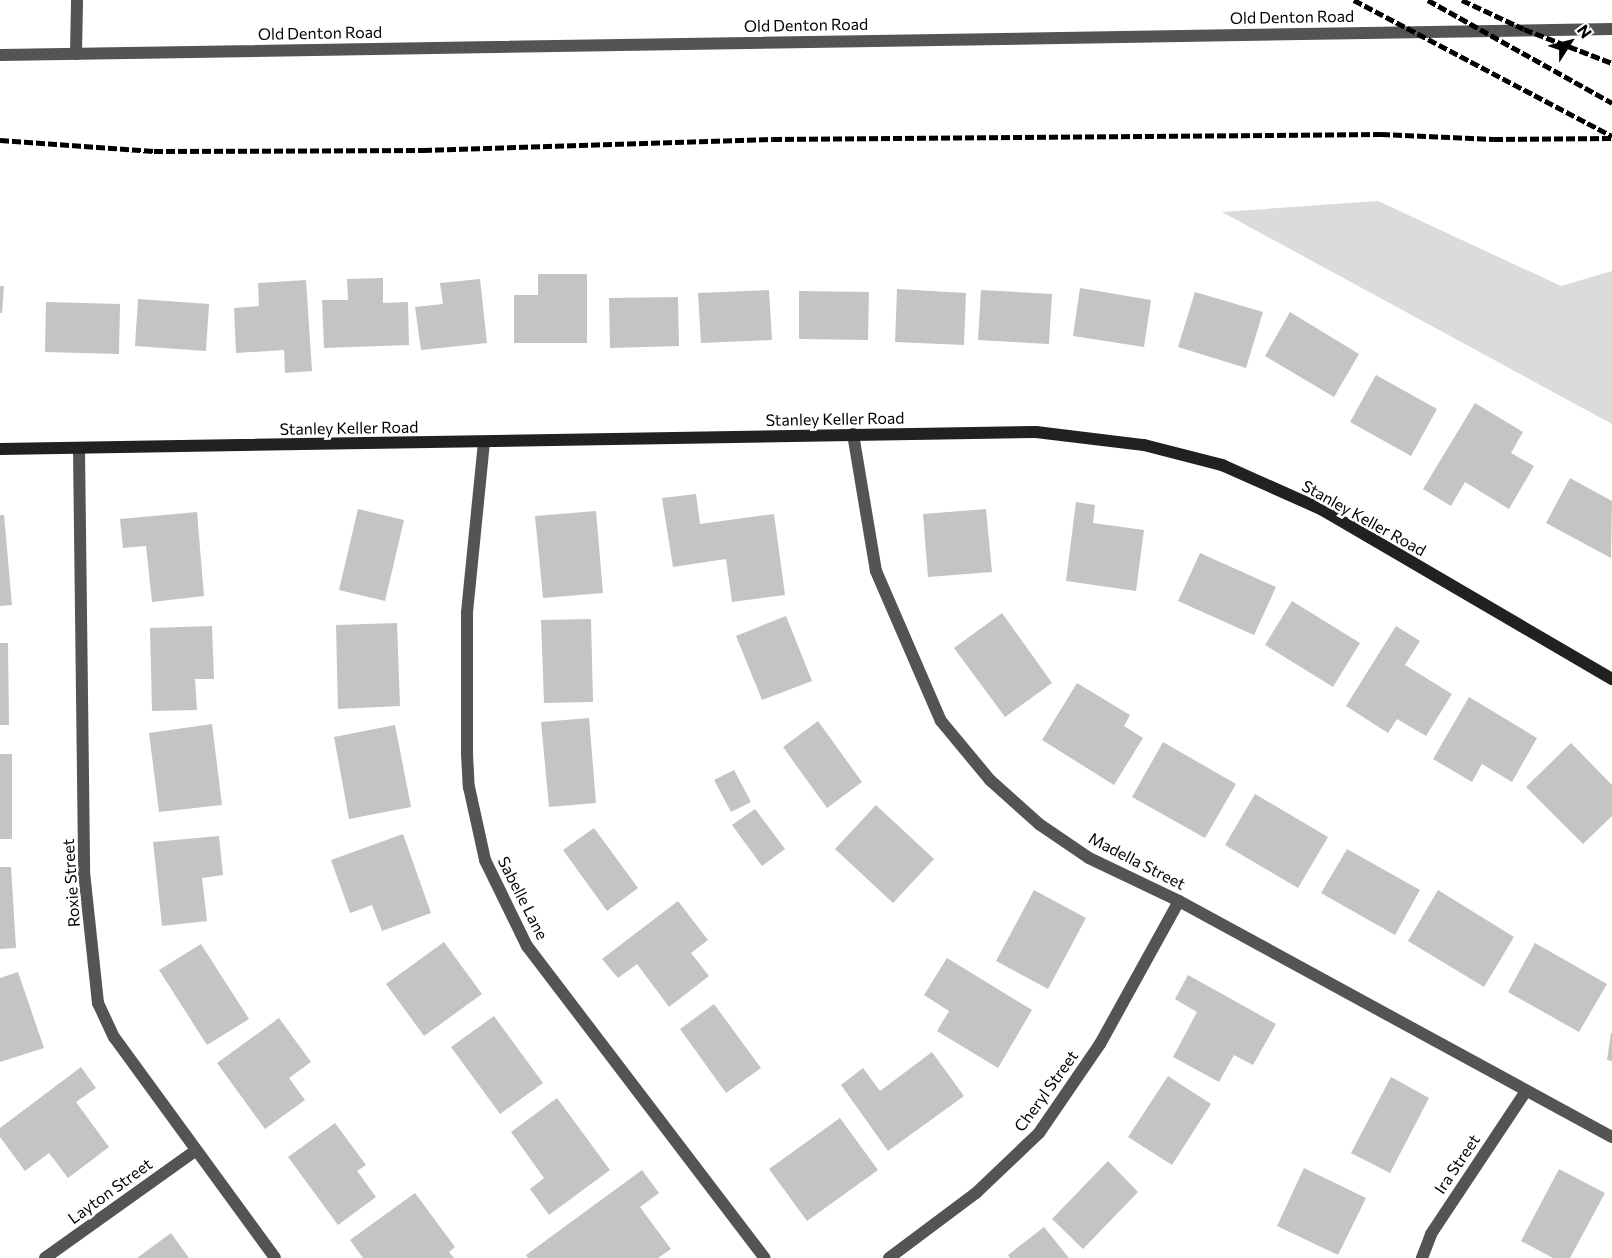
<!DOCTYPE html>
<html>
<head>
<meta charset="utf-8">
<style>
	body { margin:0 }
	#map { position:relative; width:1612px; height:1258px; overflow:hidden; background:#fff; font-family:Commissioner,sans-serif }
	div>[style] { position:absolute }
	.green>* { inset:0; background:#dbdbdb }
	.building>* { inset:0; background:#c4c4c4 }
	.lane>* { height:12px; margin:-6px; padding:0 6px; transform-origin:6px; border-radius:6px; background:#545454 }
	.street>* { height:12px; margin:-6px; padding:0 6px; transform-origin:6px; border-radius:6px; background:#545454 }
	.secondary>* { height:12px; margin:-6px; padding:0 6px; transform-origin:6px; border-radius:6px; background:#212121 }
	.rail>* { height:4.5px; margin-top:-2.25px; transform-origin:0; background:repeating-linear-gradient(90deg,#000 0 9px,transparent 0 12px) }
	span { translate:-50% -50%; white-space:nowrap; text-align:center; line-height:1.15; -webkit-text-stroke:5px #fff; paint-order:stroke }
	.street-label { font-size:16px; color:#000 }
	.north { position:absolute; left:1540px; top:12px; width:60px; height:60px; -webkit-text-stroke:4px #fff; paint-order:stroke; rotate:54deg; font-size:16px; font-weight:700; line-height:24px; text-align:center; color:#000 }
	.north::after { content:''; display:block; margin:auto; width:21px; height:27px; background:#000; clip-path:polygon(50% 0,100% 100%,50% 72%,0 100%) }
</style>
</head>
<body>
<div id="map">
	<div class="green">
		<div style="clip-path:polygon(1378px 201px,1561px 286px,1612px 271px,1612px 424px,1222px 212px)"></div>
	</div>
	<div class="building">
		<div style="clip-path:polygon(538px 274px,587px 274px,587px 343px,514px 343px,514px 295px,538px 295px)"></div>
		<div style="clip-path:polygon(383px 278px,383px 303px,408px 302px,409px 345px,324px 348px,322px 300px,348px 300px,347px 279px)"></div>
		<div style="clip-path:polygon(480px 279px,487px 343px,421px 350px,415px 307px,443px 304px,440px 283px)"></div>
		<div style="clip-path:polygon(306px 280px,312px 371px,285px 373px,284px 350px,236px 353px,234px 308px,259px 306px,258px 283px)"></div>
		<div style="clip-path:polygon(0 286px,4px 286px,2px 313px,0 313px)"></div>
		<div style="clip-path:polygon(1080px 288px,1151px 300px,1144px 347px,1073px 336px)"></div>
		<div style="clip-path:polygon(897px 289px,966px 293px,964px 345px,895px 342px)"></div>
		<div style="clip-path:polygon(769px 290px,772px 340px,701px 343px,698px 293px)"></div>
		<div style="clip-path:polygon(981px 290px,1052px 294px,1049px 344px,978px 340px)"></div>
		<div style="clip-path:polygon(799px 291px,869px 292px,868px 340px,799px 339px)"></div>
		<div style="clip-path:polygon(1195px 292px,1263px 312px,1246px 368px,1178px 347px)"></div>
		<div style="clip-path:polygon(678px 297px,679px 346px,610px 348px,609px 298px)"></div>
		<div style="clip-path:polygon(138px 299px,209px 304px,206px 351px,135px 346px)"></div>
		<div style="clip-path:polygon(46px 302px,120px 304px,119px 354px,45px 352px)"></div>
		<div style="clip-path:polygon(1290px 312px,1359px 354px,1334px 397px,1265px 356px)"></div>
		<div style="clip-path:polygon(1376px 375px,1437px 409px,1411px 456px,1350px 422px)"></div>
		<div style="clip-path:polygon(1475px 403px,1523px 432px,1511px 453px,1534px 466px,1509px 509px,1465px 482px,1451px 506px,1423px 489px)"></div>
		<div style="clip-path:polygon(1570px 478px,1612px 501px,1611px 558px,1546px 523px)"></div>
		<div style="clip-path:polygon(696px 494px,700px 524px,774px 514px,785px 595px,732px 602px,726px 559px,673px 567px,662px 498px)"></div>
		<div style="clip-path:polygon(1076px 502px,1095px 505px,1093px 523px,1144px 530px,1136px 591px,1066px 581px)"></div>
		<div style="clip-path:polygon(358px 509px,404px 520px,385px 601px,339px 590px)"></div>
		<div style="clip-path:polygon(986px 509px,992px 572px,928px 577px,923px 514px)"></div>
		<div style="clip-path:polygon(596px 511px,603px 593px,543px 598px,535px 516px)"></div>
		<div style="clip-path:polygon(197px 512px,204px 596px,152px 602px,146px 546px,123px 548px,120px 519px)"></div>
		<div style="clip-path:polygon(0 515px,4px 515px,12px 605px,0 606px)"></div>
		<div style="clip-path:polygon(1200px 553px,1276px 587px,1254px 635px,1178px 601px)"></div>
		<div style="clip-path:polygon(1292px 601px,1360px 643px,1333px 687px,1265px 645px)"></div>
		<div style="clip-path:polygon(1002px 613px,1052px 683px,1005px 717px,954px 648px)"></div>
		<div style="clip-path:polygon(786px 616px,812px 681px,762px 700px,736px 636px)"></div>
		<div style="clip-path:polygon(591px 619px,593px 702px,544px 703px,541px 620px)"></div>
		<div style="clip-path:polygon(397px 623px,400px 706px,338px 709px,336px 625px)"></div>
		<div style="clip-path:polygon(212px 626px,214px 679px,195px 679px,197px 710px,152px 711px,150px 628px)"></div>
		<div style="clip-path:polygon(1396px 626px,1420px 641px,1405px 665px,1452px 694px,1426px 736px,1397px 719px,1388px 733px,1346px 706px)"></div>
		<div style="clip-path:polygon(0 643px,8px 643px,9px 725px,0 725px)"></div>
		<div style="clip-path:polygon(1077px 683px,1130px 715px,1124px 726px,1143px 738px,1114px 785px,1042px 740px)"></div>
		<div style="clip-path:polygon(1469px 697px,1537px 738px,1512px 782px,1482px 764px,1472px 782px,1433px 759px)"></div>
		<div style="clip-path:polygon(589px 718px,596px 803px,549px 807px,541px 722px)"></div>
		<div style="clip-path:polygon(818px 721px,862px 782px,827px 808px,783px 747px)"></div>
		<div style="clip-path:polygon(212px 724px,222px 805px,159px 812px,149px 733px)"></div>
		<div style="clip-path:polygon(395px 725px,411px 807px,349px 819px,334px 737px)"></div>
		<div style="clip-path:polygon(1163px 742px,1236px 784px,1205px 838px,1132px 797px)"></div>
		<div style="clip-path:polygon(1571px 743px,1612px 785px,1612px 816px,1583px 844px,1526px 787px)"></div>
		<div style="clip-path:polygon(0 754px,12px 754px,12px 839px,0 839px)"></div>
		<div style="clip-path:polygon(734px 770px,751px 802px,731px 812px,714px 780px)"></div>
		<div style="clip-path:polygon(1255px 794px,1328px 837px,1298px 888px,1225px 845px)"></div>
		<div style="clip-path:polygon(876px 805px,934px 859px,893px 903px,835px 849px)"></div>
		<div style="clip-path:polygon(755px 809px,785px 849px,762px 866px,732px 825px)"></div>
		<div style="clip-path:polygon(594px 828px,638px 888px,607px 911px,563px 850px)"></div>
		<div style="clip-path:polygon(403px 834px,431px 913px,382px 931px,372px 905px,350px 913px,331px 860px)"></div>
		<div style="clip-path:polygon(219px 836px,223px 875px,202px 878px,207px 921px,162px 926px,153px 842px)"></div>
		<div style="clip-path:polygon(1347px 849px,1420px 890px,1395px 935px,1321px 893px)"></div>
		<div style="clip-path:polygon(0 867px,11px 867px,16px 948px,0 949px)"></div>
		<div style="clip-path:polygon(1034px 890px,1086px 918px,1048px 989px,996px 961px)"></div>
		<div style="clip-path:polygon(1438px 890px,1514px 937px,1484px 987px,1408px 941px)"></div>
		<div style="clip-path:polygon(678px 901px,708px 940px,691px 953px,709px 976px,669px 1007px,637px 964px,618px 978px,602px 959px)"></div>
		<div style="clip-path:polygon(444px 942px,482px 994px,424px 1036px,386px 984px)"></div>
		<div style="clip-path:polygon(1535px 943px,1607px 984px,1579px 1032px,1508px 992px)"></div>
		<div style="clip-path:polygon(201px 944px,249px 1019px,207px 1045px,159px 970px)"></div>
		<div style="clip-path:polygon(947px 958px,1032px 1010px,998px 1068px,937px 1031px,949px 1011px,924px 995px)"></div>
		<div style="clip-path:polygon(18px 972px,44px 1048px,0 1062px,0 978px)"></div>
		<div style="clip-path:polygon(1188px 975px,1276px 1024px,1253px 1065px,1234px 1055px,1219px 1082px,1173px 1057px,1197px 1012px,1175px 999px)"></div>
		<div style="clip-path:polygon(714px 1004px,761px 1068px,726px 1093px,680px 1029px)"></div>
		<div style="clip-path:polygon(494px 1016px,543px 1083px,500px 1114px,451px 1047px)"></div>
		<div style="clip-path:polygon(279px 1018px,311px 1062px,289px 1078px,305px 1100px,265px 1129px,217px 1063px)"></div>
		<div style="clip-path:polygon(1611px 1033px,1612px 1033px,1612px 1061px,1607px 1060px)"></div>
		<div style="clip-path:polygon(932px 1052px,964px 1096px,888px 1151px,841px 1085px,863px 1068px,880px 1091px)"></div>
		<div style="clip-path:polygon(81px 1067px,96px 1088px,76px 1102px,109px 1147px,68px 1178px,49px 1153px,25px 1171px,0 1137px,0 1128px)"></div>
		<div style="clip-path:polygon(1168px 1076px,1211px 1104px,1172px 1165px,1128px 1137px)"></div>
		<div style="clip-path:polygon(1391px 1077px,1429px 1098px,1390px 1173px,1351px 1153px)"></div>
		<div style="clip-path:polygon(557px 1098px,610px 1170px,549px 1215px,530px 1189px,544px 1178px,511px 1132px)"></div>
		<div style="clip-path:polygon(840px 1118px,878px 1170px,807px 1221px,769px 1169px)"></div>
		<div style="clip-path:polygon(335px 1123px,366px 1165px,357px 1171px,376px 1197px,338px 1225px,288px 1157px)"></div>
		<div style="clip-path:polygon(1108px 1161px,1138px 1192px,1083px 1249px,1052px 1219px)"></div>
		<div style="clip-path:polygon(1304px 1168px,1366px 1198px,1338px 1255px,1277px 1226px)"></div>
		<div style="clip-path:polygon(1559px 1169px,1605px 1193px,1570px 1258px,1553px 1258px,1521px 1241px)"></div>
		<div style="clip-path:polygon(642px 1170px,659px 1193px,640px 1207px,671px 1249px,658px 1258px,528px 1258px,526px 1255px)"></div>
		<div style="clip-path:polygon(415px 1193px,455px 1247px,449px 1252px,454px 1258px,363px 1258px,350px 1240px)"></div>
		<div style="clip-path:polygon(1044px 1227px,1069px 1258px,1010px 1258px,1008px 1255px)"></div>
		<div style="clip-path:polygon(171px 1233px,189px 1258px,137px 1258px)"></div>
	</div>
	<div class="lane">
		<div style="left:76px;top:54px;width:54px;rotate:-88.9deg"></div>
	</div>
	<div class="street">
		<div style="left:0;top:55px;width:1612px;rotate:-0.92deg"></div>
		<div style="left:853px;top:434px;width:139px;rotate:80.5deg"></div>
		<div style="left:876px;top:571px;width:163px;rotate:66.6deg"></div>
		<div style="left:941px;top:721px;width:77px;rotate:50.3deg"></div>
		<div style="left:990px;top:780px;width:66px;rotate:41.9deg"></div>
		<div style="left:1039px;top:824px;width:60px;rotate:34.2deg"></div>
		<div style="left:1089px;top:858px;width:100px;rotate:25.5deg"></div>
		<div style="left:1179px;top:901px;width:493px;rotate:28.6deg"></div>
		<div style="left:484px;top:442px;width:172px;rotate:95.7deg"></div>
		<div style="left:467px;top:613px;width:141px;rotate:90deg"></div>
		<div style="left:467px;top:754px;width:33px;rotate:87deg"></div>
		<div style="left:469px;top:787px;width:75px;rotate:77.6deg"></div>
		<div style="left:485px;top:860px;width:96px;rotate:64deg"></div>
		<div style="left:527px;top:946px;width:392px;rotate:52.7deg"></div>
		<div style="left:79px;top:449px;width:423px;rotate:89.3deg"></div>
		<div style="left:84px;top:872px;width:132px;rotate:83.9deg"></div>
		<div style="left:98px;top:1003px;width:38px;rotate:65deg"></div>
		<div style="left:114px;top:1037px;width:273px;rotate:53.9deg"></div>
		<div style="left:45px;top:1258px;width:184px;rotate:-35.5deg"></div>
		<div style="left:889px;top:1258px;width:109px;rotate:-36.8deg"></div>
		<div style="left:976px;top:1193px;width:87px;rotate:-43.6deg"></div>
		<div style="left:1039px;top:1133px;width:108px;rotate:-55.6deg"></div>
		<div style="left:1100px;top:1044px;width:163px;rotate:-61.1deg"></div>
		<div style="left:1422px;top:1258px;width:26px;rotate:-69deg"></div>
		<div style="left:1431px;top:1234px;width:172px;rotate:-56.4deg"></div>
	</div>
	<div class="secondary">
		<div style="left:0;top:449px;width:1036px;rotate:-0.94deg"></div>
		<div style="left:1036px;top:432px;width:109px;rotate:6.9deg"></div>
		<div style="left:1144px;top:445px;width:81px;rotate:14.4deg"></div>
		<div style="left:1222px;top:465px;width:108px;rotate:24deg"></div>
		<div style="left:1321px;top:509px;width:337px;rotate:30.3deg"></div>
	</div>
	<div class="rail">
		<div style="left:1354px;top:0;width:292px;rotate:27.8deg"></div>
		<div style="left:1428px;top:0;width:211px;rotate:29.2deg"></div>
		<div style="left:1462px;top:0;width:68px;rotate:25.1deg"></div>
		<div style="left:1524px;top:29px;width:94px;rotate:21.1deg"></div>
		<div style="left:0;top:140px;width:154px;rotate:4.1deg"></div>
		<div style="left:154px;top:151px;width:269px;rotate:-0.2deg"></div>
		<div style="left:423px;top:150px;width:350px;rotate:-1.8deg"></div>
		<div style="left:773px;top:139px;width:608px;rotate:-0.47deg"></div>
		<div style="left:1381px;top:134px;width:113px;rotate:2.5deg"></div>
		<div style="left:1494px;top:139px;width:118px;rotate:-0.5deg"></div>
	</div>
	<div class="street-label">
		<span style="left:1292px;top:17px;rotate:-1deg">Old Denton Road</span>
		<span style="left:806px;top:25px;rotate:-1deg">Old Denton Road</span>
		<span style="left:320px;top:33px;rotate:-1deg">Old Denton Road</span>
		<span style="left:835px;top:419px;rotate:-1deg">Stanley Keller Road</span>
		<span style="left:349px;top:428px;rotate:-1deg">Stanley Keller Road</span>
		<span style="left:1364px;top:518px;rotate:29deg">Stanley Keller Road</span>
		<span style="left:1137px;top:861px;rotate:27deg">Madella Street</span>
		<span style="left:71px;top:883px;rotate:-94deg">Roxie Street</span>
		<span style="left:523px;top:898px;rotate:63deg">Sabelle Lane</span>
		<span style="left:1046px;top:1091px;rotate:-54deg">Cheryl Street</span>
		<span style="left:1457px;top:1164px;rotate:-56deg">Ira Street</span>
		<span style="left:110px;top:1191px;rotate:-36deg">Layton Street</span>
	</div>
	<div class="north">N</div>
</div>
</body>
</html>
